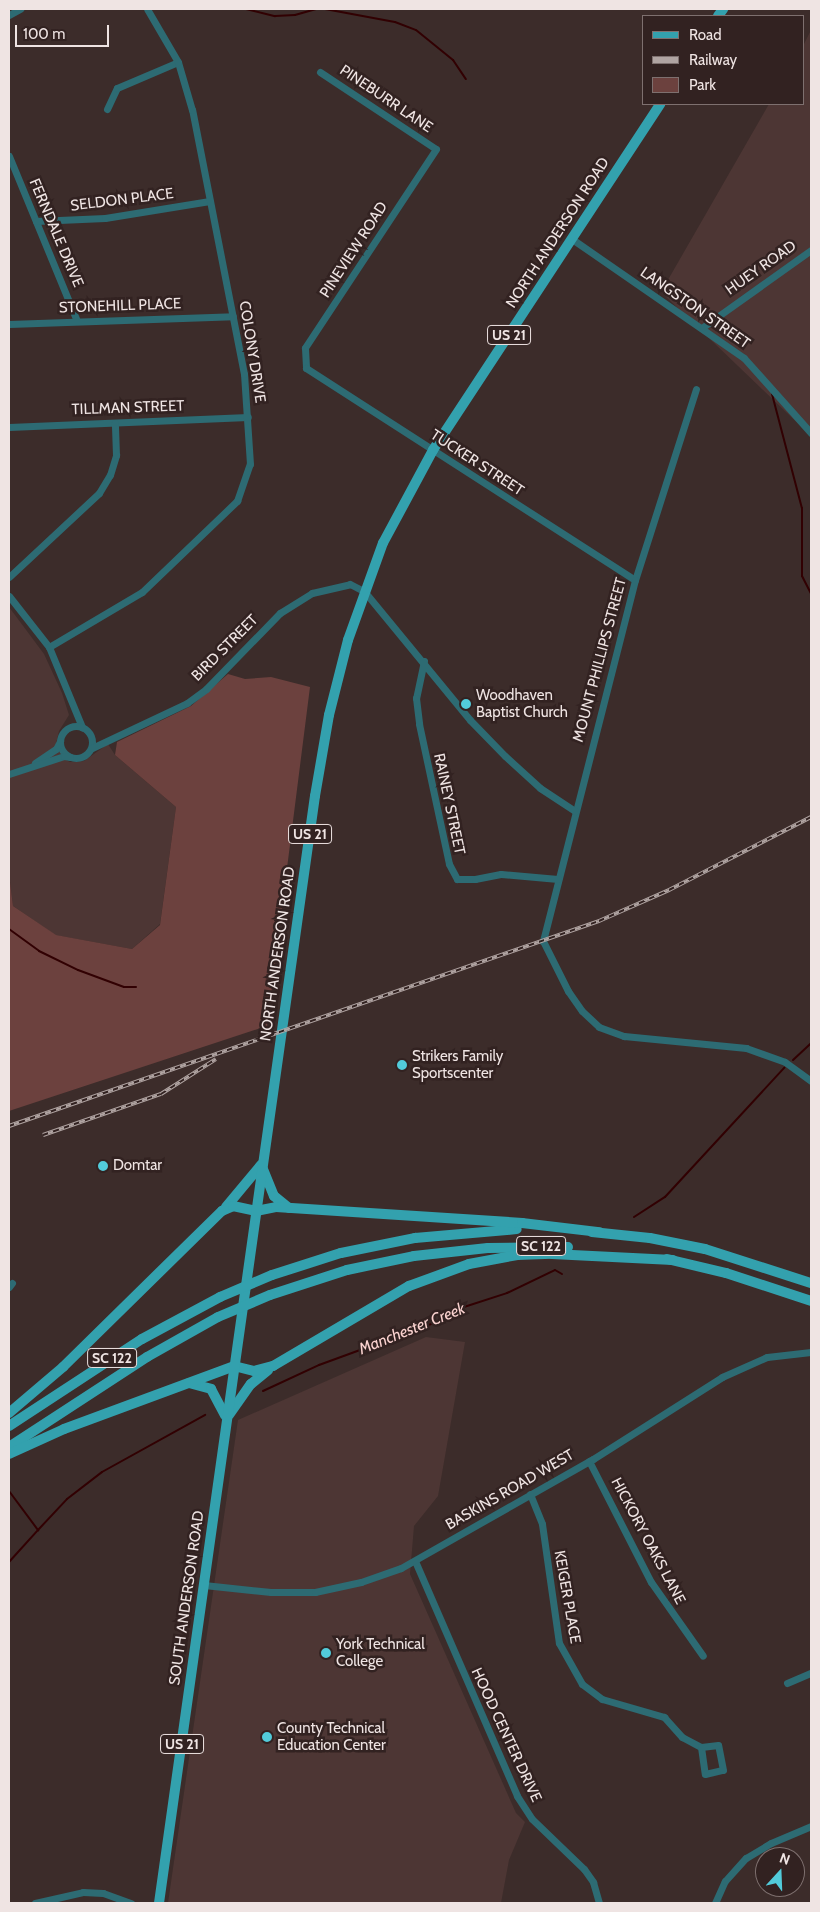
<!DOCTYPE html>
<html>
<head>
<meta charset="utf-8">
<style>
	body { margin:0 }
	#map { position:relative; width:820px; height:1912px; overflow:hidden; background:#3c2c2a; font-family:Cabin,sans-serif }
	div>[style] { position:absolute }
	.built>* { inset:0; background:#4d3634 }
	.green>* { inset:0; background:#6c413e }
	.stream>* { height:2px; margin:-1px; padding:0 1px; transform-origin:1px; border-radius:1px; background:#310002 }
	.street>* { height:7px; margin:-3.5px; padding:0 3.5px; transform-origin:3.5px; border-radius:3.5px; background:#2d6b73 }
	.street>.ring { margin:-3.5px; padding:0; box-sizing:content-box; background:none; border:7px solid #2d6b73; border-radius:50% }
	.primary>* { height:10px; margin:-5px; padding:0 5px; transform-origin:5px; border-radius:5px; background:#33a1ae }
	.rail>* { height:4px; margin-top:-2px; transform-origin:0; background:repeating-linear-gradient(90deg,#322221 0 5.5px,#b0a4a2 0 11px); box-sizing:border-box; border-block:1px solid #b0a4a2 }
	.primary-bridge>* { height:10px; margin:-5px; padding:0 5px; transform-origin:5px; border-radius:5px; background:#33a1ae }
	.dots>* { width:14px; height:14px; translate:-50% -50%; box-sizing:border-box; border:2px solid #322221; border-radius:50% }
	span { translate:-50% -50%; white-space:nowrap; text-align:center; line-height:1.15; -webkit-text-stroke:5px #322221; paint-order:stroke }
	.shield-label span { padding:1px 4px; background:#322221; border:1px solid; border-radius:4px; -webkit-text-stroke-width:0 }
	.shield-label { font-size:14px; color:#efe4e3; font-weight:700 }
	.street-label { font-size:15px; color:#efe4e3 }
	.poi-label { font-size:15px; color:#efe4e3 }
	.left { translate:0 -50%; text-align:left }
	.water-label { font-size:16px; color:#fbd3d0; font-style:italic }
	.frame { position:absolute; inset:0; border:10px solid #efe4e3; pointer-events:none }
	.legend { position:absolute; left:642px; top:15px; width:162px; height:90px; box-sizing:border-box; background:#322221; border:1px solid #7e706f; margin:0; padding:6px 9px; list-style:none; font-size:15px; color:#efe4e3 }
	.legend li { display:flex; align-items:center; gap:10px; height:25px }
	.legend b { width:25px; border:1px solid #7e706f }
	.north { position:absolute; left:755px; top:1847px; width:50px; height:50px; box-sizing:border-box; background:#322221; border:1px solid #7e706f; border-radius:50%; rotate:20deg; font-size:14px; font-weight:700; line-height:20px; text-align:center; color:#efe4e3 }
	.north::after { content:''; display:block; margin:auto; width:18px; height:22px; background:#52cbda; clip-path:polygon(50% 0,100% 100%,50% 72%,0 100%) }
	.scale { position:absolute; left:15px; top:25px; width:94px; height:22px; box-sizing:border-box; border:2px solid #efe4e3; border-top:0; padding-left:6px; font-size:15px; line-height:18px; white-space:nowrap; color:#efe4e3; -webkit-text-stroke:4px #322221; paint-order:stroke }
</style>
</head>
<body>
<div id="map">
	<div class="built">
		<div style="clip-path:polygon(811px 30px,811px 436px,661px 292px,769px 104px,804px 104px,804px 44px)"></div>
		<div style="clip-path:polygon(9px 607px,44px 654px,62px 693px,69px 715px,59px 731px,56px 744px,64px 759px,70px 762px,84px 761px,108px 744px,115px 755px,176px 807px,160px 924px,132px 949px,55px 935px,13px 906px,9px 874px)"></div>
		<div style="clip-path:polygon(426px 1337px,465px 1342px,438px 1496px,414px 1526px,410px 1574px,516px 1813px,525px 1822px,509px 1860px,501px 1903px,168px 1903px,238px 1420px)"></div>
	</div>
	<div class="green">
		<div style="clip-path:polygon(228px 674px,245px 679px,271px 677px,310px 687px,267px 1026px,9px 1111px,9px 874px,13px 906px,56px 935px,132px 949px,160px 925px,176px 807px,115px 755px,117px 742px,191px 706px)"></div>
	</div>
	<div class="stream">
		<div style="left:246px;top:9px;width:30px;rotate:14deg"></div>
		<div style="left:275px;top:16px;width:20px;rotate:-3deg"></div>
		<div style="left:295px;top:15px;width:22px;rotate:-16deg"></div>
		<div style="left:325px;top:9px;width:71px;rotate:10.5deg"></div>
		<div style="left:395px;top:22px;width:22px;rotate:21deg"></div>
		<div style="left:416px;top:30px;width:48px;rotate:39deg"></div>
		<div style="left:453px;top:60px;width:23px;rotate:56deg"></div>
		<div style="left:772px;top:394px;width:118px;rotate:75.3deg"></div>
		<div style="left:802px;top:508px;width:68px;rotate:90deg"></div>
		<div style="left:802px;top:576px;width:20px;rotate:63deg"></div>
		<div style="left:9px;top:929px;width:37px;rotate:36deg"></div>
		<div style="left:39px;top:951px;width:43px;rotate:26deg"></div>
		<div style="left:78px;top:970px;width:49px;rotate:20.3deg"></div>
		<div style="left:124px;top:987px;width:12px"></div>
		<div style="left:793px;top:1060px;width:25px;rotate:-43deg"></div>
		<div style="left:634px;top:1217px;width:37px;rotate:-33deg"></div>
		<div style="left:665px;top:1197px;width:176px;rotate:-47.3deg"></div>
		<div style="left:263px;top:1391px;width:62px;rotate:-24.9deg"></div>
		<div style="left:319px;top:1365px;width:134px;rotate:-20.1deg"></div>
		<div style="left:445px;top:1319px;width:22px;rotate:-32deg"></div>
		<div style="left:464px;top:1307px;width:45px;rotate:-18deg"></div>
		<div style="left:507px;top:1293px;width:53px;rotate:-25.6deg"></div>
		<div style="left:555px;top:1270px;width:8px;rotate:30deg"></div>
		<div style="left:9px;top:1491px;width:49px;rotate:53.4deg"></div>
		<div style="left:38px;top:1530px;width:42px;rotate:-46.9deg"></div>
		<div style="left:67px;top:1499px;width:44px;rotate:-37.6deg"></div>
		<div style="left:102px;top:1472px;width:118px;rotate:-29deg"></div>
		<div style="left:9px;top:1562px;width:43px;rotate:-47.8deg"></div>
	</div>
	<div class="street">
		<div style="left:9px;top:15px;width:13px;rotate:-29deg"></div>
		<div style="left:320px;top:72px;width:139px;rotate:33.6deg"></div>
		<div style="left:436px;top:149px;width:238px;rotate:123.4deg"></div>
		<div style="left:305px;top:348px;width:20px;rotate:87deg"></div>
		<div style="left:306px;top:368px;width:391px;rotate:32.8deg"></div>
		<div style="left:107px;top:109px;width:23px;rotate:-65deg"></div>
		<div style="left:117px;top:88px;width:66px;rotate:-23.1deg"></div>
		<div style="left:9px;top:156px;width:178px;rotate:67.6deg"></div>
		<div style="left:36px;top:221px;width:69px;rotate:-2.5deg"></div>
		<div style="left:105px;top:218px;width:106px;rotate:-9.2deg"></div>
		<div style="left:572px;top:239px;width:209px;rotate:34.7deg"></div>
		<div style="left:744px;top:358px;width:101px;rotate:48.2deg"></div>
		<div style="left:9px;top:324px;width:224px;rotate:-2deg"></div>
		<div style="left:703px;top:327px;width:133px;rotate:-35.5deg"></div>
		<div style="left:696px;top:389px;width:201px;rotate:107.7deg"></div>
		<div style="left:635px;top:580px;width:373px;rotate:104.3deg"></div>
		<div style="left:543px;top:941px;width:56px;rotate:63.4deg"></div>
		<div style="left:568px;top:991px;width:24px;rotate:55deg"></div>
		<div style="left:582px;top:1011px;width:23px;rotate:43deg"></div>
		<div style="left:599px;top:1027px;width:27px;rotate:20deg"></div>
		<div style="left:624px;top:1036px;width:123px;rotate:5.6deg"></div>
		<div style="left:746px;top:1048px;width:41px;rotate:19.7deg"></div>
		<div style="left:785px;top:1062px;width:32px;rotate:36deg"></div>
		<div style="left:9px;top:427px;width:239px;rotate:-2.4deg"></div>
		<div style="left:9px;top:577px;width:123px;rotate:-43deg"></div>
		<div style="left:99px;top:493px;width:21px;rotate:-59deg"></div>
		<div style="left:110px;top:475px;width:21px;rotate:-73deg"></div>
		<div style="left:116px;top:455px;width:32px;rotate:-92deg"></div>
		<div style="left:9px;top:596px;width:65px;rotate:51.9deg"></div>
		<div style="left:49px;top:647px;width:87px;rotate:67.6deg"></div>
		<div style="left:49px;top:647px;width:108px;rotate:-30.6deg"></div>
		<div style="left:142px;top:592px;width:132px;rotate:-43.8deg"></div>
		<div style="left:237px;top:501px;width:39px;rotate:-71deg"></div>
		<div style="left:250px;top:464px;width:90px;rotate:-93.8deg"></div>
		<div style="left:244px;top:374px;width:269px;rotate:-101.1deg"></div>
		<div style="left:192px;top:110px;width:50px;rotate:-106.3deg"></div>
		<div style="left:178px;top:62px;width:61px;rotate:-120.3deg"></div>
		<div style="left:424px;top:661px;width:38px;rotate:102deg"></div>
		<div style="left:416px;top:698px;width:26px;rotate:83deg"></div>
		<div style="left:419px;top:724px;width:143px;rotate:77.9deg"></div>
		<div style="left:449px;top:864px;width:17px;rotate:62deg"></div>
		<div style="left:457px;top:879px;width:18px"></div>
		<div style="left:475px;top:879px;width:26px;rotate:-11deg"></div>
		<div style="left:501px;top:874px;width:57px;rotate:5deg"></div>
		<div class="ring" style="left:60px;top:726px;width:25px;height:25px"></div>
		<div style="left:92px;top:748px;width:105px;rotate:-25.3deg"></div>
		<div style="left:187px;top:703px;width:24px;rotate:-36deg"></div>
		<div style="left:206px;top:689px;width:106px;rotate:-45.8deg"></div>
		<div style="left:280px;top:613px;width:38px;rotate:-32deg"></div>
		<div style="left:312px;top:593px;width:39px;rotate:-13deg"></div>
		<div style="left:350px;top:584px;width:16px;rotate:27deg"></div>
		<div style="left:364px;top:591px;width:167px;rotate:50.6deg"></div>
		<div style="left:470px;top:720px;width:50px;rotate:45.8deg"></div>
		<div style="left:505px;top:756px;width:47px;rotate:42.4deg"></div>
		<div style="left:540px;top:788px;width:42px;rotate:33.3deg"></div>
		<div style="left:35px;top:763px;width:25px;rotate:-34deg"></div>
		<div style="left:56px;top:749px;width:9px;rotate:-63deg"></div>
		<div style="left:9px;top:774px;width:58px;rotate:-18.1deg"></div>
		<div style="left:64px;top:756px;width:6px;rotate:9deg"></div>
		<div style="left:9px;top:1287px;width:5px;rotate:-53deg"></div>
		<div style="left:589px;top:1461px;width:136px;rotate:62.9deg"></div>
		<div style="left:651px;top:1582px;width:90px;rotate:54.9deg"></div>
		<div style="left:530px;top:1494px;width:32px;rotate:68deg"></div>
		<div style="left:542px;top:1524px;width:120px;rotate:81.9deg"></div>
		<div style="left:559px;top:1643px;width:47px;rotate:60.7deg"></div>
		<div style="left:582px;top:1684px;width:25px;rotate:37deg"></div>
		<div style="left:602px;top:1699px;width:65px;rotate:16.2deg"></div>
		<div style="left:664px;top:1717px;width:27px;rotate:48deg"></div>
		<div style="left:682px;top:1737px;width:21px;rotate:28deg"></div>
		<div style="left:701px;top:1747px;width:27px;rotate:82deg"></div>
		<div style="left:705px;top:1774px;width:18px;rotate:-13deg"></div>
		<div style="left:723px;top:1770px;width:25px;rotate:-101deg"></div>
		<div style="left:718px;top:1745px;width:17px;rotate:173deg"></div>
		<div style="left:415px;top:1561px;width:256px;rotate:66.5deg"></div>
		<div style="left:517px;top:1796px;width:27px;rotate:57deg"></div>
		<div style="left:532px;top:1819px;width:72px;rotate:43.9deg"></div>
		<div style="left:584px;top:1869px;width:16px;rotate:55deg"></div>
		<div style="left:593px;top:1882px;width:22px;rotate:74deg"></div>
		<div style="left:204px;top:1585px;width:67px;rotate:6deg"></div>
		<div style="left:271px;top:1592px;width:44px"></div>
		<div style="left:315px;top:1592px;width:47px;rotate:-12.3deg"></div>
		<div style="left:361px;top:1582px;width:42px;rotate:-19.3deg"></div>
		<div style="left:401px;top:1568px;width:221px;rotate:-29.6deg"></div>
		<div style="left:593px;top:1459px;width:153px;rotate:-32.4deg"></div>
		<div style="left:722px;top:1377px;width:49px;rotate:-24deg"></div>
		<div style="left:767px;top:1357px;width:44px;rotate:-6.5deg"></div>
		<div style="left:787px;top:1683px;width:26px;rotate:-23deg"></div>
		<div style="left:35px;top:1903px;width:49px;rotate:-12.9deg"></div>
		<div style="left:83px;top:1892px;width:20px;rotate:3deg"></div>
		<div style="left:103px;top:1893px;width:30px;rotate:20deg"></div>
		<div style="left:715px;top:1903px;width:24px;rotate:-66deg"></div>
		<div style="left:725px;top:1881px;width:31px;rotate:-48deg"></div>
		<div style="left:746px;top:1858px;width:29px;rotate:-31deg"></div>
		<div style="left:771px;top:1843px;width:43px;rotate:-23deg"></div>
	</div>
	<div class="primary">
		<div style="left:718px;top:16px;width:9px;rotate:-54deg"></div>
		<div style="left:263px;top:1169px;width:29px;rotate:68deg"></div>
		<div style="left:274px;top:1196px;width:19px;rotate:39deg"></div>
		<div style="left:226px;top:1207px;width:55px;rotate:-50.2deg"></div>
		<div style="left:592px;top:1232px;width:58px;rotate:5.9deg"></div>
		<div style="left:650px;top:1238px;width:56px;rotate:11.3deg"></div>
		<div style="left:705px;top:1249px;width:111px;rotate:17.8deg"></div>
		<div style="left:667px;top:1259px;width:61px;rotate:13.3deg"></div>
		<div style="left:726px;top:1273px;width:89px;rotate:18.2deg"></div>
		<div style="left:272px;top:1275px;width:72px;rotate:-17.7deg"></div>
		<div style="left:341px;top:1253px;width:76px;rotate:-11.5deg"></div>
		<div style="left:415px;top:1238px;width:102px;rotate:-5deg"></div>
		<div style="left:270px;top:1295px;width:81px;rotate:-18deg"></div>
		<div style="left:347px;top:1270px;width:68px;rotate:-11.8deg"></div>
		<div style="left:414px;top:1256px;width:74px;rotate:-6.2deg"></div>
		<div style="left:488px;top:1248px;width:80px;rotate:-0.7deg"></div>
		<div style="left:189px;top:1383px;width:23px;rotate:15deg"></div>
		<div style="left:211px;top:1389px;width:30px;rotate:62deg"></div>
		<div style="left:9px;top:1413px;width:71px;rotate:-40.4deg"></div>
		<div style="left:63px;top:1367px;width:223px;rotate:-44.5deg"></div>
		<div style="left:222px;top:1211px;width:12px;rotate:-24deg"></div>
		<div style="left:233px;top:1206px;width:24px;rotate:12deg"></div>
		<div style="left:256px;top:1211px;width:20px;rotate:-11deg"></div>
		<div style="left:276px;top:1207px;width:247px;rotate:3.7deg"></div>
		<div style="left:522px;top:1223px;width:78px;rotate:6.7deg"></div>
		<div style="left:229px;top:1415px;width:38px;rotate:-55deg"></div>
		<div style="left:251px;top:1384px;width:22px;rotate:-39deg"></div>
		<div style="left:9px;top:1426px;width:159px;rotate:-33.2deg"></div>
		<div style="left:142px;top:1339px;width:89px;rotate:-28.3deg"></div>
		<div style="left:9px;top:1447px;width:165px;rotate:-33.1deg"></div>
		<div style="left:147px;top:1357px;width:81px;rotate:-29.4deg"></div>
		<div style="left:9px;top:1454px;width:60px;rotate:-24.4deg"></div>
		<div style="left:64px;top:1429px;width:181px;rotate:-20.3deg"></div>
		<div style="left:234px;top:1366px;width:21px;rotate:14deg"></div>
		<div style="left:254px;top:1371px;width:20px;rotate:-15deg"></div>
		<div style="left:273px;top:1366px;width:158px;rotate:-30.5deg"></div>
		<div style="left:409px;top:1286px;width:64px;rotate:-20.1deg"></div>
		<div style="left:469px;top:1264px;width:49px;rotate:-10.6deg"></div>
		<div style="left:517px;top:1255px;width:35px;rotate:-2deg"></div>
		<div style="left:552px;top:1254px;width:121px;rotate:2.8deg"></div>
		<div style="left:159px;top:1903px;width:1118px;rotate:-81.98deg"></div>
		<div style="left:315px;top:796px;width:82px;rotate:-80.2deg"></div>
		<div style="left:329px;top:715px;width:77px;rotate:-75.8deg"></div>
		<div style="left:348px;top:640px;width:103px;rotate:-70.2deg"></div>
		<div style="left:383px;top:543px;width:106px;rotate:-61.7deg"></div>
		<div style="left:433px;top:450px;width:414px;rotate:-56.7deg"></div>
	</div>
	<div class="rail">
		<div style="left:9px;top:1126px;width:625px;rotate:-19.16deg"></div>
		<div style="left:599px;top:921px;width:77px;rotate:-23.9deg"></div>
		<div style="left:669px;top:890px;width:160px;rotate:-27.2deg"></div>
		<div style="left:43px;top:1135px;width:125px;rotate:-19.2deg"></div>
		<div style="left:161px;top:1094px;width:65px;rotate:-32.5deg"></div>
	</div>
	<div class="primary-bridge">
		<div style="left:220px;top:1297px;width:56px;rotate:-22.9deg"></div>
		<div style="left:218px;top:1317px;width:56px;rotate:-22.9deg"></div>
	</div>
	<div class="dots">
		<div style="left:466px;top:704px;background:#52cbda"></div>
		<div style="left:402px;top:1065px;background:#52cbda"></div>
		<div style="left:103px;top:1166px;background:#52cbda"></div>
		<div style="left:326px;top:1653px;background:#52cbda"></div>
		<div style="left:267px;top:1737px;background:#52cbda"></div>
	</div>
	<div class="shield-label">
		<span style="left:509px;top:335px">US 21</span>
		<span style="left:310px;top:834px">US 21</span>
		<span style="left:541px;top:1246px">SC 122</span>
		<span style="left:112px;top:1358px">SC 122</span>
		<span style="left:182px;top:1744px">US 21</span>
	</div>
	<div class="street-label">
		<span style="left:386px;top:99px;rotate:34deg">PINEBURR LANE</span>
		<span style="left:122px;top:200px;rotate:-7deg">SELDON PLACE</span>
		<span style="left:56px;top:233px;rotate:67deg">FERNDALE DRIVE</span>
		<span style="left:558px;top:233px;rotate:-57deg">NORTH ANDERSON ROAD</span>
		<span style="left:354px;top:250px;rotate:-57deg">PINEVIEW ROAD</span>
		<span style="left:761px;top:268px;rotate:-35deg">HUEY ROAD</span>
		<span style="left:120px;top:306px;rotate:-2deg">STONEHILL PLACE</span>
		<span style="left:695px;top:308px;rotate:35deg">LANGSTON STREET</span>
		<span style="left:252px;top:352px;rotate:81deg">COLONY DRIVE</span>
		<span style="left:128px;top:408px;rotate:-2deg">TILLMAN STREET</span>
		<span style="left:477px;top:463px;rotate:33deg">TUCKER STREET</span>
		<span style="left:225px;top:648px;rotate:-45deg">BIRD STREET</span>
		<span style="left:600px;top:660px;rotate:-75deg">MOUNT PHILLIPS STREET</span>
		<span style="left:449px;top:804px;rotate:78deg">RAINEY STREET</span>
		<span style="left:278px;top:954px;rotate:-82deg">NORTH ANDERSON ROAD</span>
		<span style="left:510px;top:1490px;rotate:-30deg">BASKINS ROAD WEST</span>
		<span style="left:648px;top:1541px;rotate:62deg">HICKORY OAKS LANE</span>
		<span style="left:567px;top:1597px;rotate:80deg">KEIGER PLACE</span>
		<span style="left:187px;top:1598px;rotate:-82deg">SOUTH ANDERSON ROAD</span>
		<span style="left:506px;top:1735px;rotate:65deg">HOOD CENTER DRIVE</span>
	</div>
	<div class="poi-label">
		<span class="left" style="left:476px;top:704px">Woodhaven<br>Baptist Church</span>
		<span class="left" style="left:412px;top:1065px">Strikers Family<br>Sportscenter</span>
		<span class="left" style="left:113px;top:1166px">Domtar</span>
		<span class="left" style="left:336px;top:1653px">York Technical<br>College</span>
		<span class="left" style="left:277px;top:1737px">County Technical<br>Education Center</span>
	</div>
	<div class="water-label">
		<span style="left:412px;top:1329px;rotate:-22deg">Manchester Creek</span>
	</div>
	<div class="frame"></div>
	<ul class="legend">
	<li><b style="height:6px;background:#33a1ae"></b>Road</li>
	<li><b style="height:6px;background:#b0a4a2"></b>Railway</li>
	<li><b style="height:14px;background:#6c413e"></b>Park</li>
	</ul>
	<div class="north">N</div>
	<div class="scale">100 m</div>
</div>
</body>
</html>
